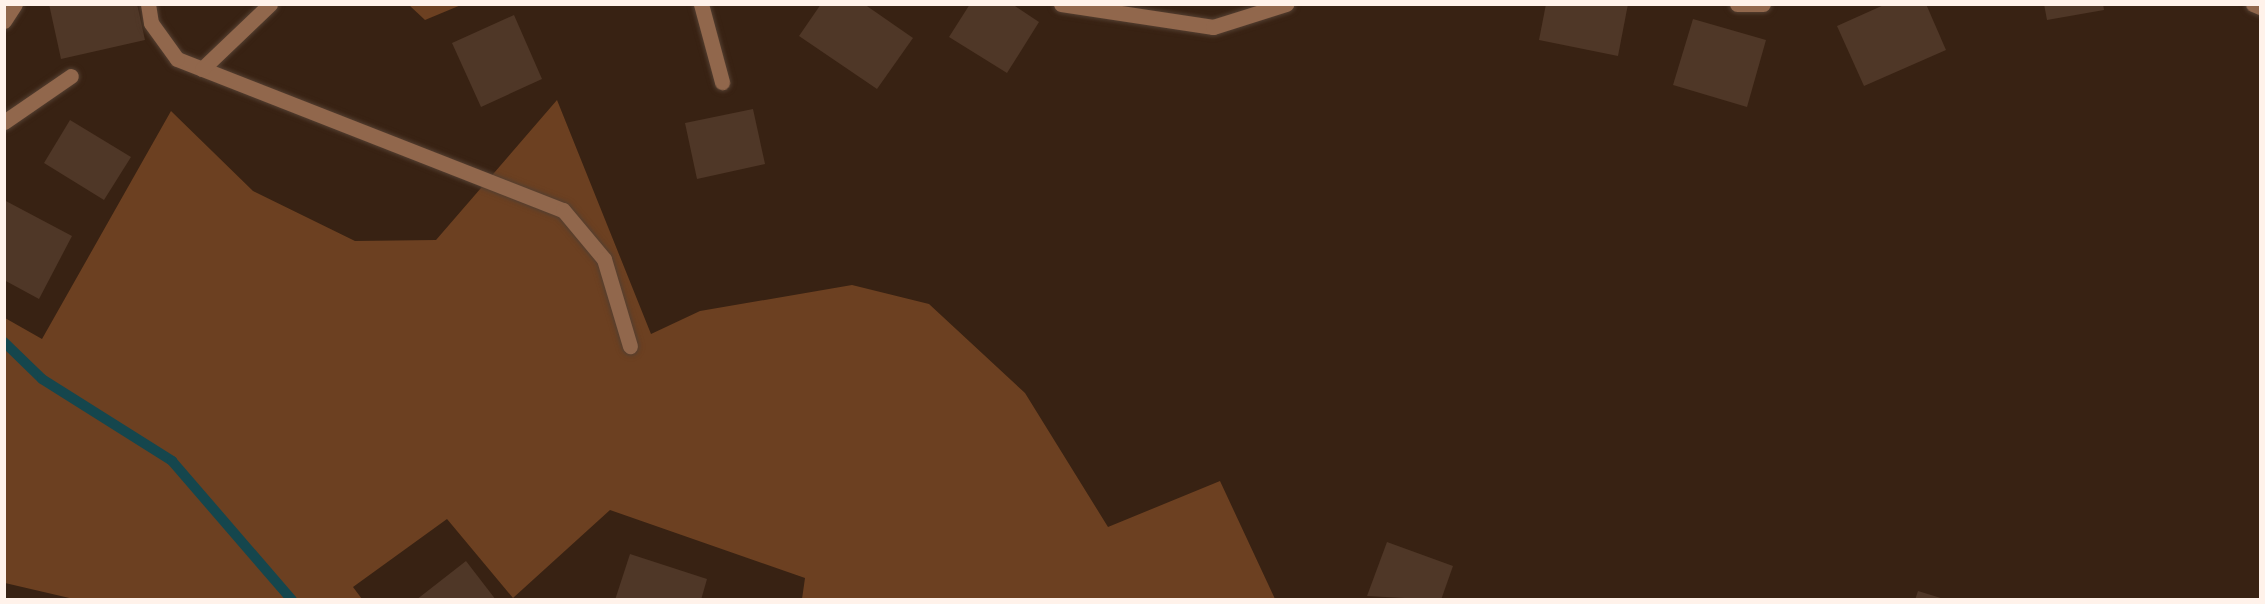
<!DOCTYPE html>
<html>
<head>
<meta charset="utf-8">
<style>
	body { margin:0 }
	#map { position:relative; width:2265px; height:604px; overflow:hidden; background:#382213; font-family:"DejaVu Sans",sans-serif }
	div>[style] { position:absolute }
	.green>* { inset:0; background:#6c4021 }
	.stream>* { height:10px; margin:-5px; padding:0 5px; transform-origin:5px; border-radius:5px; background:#15464d }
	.building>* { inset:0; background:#4f3727 }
	.roads { filter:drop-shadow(0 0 2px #543f31) drop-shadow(0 0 2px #543f31) }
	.lane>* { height:15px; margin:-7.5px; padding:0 7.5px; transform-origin:7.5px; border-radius:7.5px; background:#91674c }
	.street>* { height:15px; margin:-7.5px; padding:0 7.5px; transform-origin:7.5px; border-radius:7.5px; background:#91674c }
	span { translate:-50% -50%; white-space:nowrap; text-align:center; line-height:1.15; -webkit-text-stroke:4.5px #2e1809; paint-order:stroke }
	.frame { position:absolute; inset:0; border:6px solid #fff2ea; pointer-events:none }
</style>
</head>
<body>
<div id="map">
	<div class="green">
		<div style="clip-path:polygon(409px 5px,461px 5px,425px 20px)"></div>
		<div style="clip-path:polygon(557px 100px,651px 334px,700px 311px,852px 285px,929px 304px,1025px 393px,1108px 527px,1220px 481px,1275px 599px,802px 599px,805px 578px,610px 510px,513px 598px,447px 519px,353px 587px,362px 599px,78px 600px,5px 583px,5px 318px,42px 339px,171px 111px,253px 191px,355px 241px,436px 240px)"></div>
	</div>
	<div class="stream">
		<div style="left:4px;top:342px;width:53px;rotate:44.2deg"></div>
		<div style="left:42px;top:379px;width:154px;rotate:32.2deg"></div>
		<div style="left:172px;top:461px;width:184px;rotate:49.2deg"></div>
	</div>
	<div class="building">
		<div style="clip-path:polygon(49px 4px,137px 4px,145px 40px,61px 59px)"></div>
		<div style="clip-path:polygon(821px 4px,864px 4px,913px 38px,877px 89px,799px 36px)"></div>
		<div style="clip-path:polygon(970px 4px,1012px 4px,1039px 22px,1007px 73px,949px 37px)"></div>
		<div style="clip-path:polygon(1546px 4px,1628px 4px,1618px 56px,1539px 40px)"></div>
		<div style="clip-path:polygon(1886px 4px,1926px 4px,1946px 50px,1864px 86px,1837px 26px)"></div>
		<div style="clip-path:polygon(2044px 4px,2103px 4px,2104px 10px,2047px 20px)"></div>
		<div style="clip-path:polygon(514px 15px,542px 79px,481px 107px,452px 43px)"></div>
		<div style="clip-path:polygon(1693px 19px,1766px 40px,1747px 107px,1673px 85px)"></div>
		<div style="clip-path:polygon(753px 109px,765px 164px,697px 179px,685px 123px)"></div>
		<div style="clip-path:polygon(70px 120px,131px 157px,104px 200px,44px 163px)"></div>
		<div style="clip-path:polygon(4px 200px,72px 236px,39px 299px,4px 280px)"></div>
		<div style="clip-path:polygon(1387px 542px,1453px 566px,1441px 600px,1367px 596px)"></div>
		<div style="clip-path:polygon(630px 554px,707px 579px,701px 600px,615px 600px)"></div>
		<div style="clip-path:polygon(466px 561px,496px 600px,416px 600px)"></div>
		<div style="clip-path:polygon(1918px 591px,1944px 599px,1943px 600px,1915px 600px)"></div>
	</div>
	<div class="roads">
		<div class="lane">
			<div style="left:701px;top:4px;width:81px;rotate:74.9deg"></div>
			<div style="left:1061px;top:4px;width:154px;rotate:8.6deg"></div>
			<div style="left:1213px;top:27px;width:77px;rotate:-17.5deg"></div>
			<div style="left:1737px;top:4px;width:26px"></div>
			<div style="left:177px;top:59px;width:414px;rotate:21.4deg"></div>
			<div style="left:563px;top:210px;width:64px;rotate:50.1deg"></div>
			<div style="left:604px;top:259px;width:91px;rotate:73.4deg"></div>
			<div style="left:202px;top:69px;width:94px;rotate:-43.7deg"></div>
			<div style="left:4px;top:122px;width:81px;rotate:-34.5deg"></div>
		</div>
		<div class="street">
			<div style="left:148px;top:4px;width:19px;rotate:81deg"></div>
			<div style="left:151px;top:23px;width:44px;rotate:54.2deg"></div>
			<div style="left:2253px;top:4px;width:8px;rotate:23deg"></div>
			<div style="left:4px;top:21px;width:20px;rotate:-57deg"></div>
		</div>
	</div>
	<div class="frame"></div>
</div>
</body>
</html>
